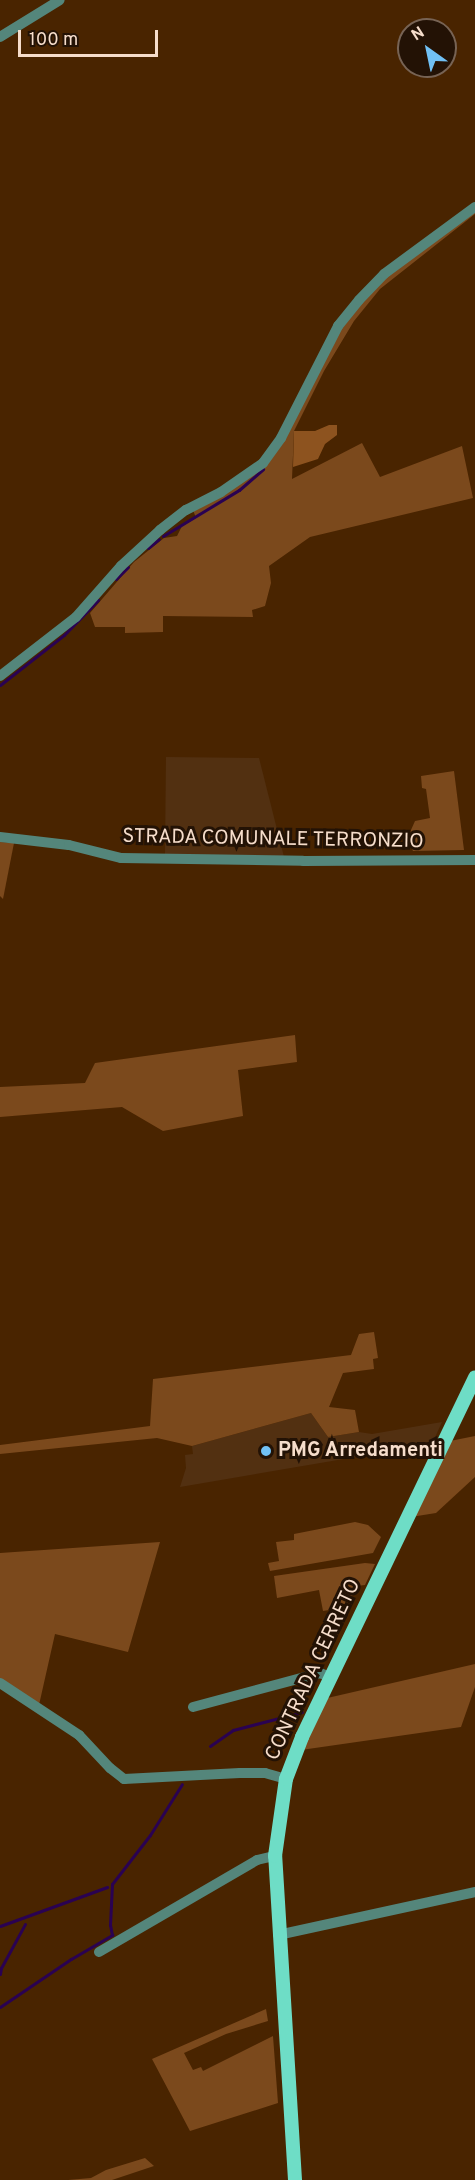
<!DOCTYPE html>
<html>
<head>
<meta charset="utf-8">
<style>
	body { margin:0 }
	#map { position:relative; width:475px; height:2180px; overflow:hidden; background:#492400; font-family:Overpass,sans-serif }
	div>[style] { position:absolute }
	.built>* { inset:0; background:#523011 }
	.green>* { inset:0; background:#7b491c }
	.forest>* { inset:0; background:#8d531f }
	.stream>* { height:3px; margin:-1.5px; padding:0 1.5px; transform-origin:1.5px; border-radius:1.5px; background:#2a0252 }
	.minor>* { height:10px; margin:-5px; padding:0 5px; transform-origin:5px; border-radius:5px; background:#54867b }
	.major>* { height:14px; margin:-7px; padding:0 7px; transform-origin:7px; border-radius:7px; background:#6eddc6 }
	.dots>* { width:16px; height:16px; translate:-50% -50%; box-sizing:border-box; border:3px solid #231205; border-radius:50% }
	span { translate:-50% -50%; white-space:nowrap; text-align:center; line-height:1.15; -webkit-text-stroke:6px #231205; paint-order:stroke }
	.street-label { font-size:20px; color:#f6ddcb }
	.poi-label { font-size:20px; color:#f6ddcb; font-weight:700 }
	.left { translate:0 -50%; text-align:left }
	.north { position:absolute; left:397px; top:18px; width:60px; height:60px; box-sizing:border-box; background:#231205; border:2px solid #776354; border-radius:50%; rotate:327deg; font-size:16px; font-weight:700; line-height:24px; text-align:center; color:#f6ddcb }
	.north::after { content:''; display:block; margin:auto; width:21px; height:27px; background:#71c1f5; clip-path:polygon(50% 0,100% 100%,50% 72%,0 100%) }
	.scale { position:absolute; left:18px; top:30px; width:140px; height:27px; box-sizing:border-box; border:3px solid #f6ddcb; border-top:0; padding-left:8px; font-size:18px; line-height:21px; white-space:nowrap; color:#f6ddcb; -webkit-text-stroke:4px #231205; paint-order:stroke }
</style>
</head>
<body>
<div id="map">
	<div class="built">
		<div style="clip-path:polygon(166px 757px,259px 758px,284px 857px,165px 855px)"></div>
		<div style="clip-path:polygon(311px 1413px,328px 1437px,359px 1432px,372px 1434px,442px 1422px,432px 1444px,180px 1487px,186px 1468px,185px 1455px,193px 1454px,192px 1446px)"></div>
	</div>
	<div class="green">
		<div style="clip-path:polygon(475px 209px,475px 214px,380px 289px,354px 321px,324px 371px,294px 431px,292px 479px,362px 443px,380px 477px,462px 446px,473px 498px,310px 537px,269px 566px,271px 583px,265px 606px,252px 610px,253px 617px,163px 616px,163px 632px,125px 633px,125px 627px,95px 627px,90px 613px,134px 562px,164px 538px,177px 536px,182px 526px,196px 518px,193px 510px,263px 464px,346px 320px,378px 283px)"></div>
		<div style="clip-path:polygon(454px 771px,464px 850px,413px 851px,407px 839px,415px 821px,430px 818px,426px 789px,422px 788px,421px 776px)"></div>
		<div style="clip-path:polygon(0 842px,14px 843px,3px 899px,0 896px)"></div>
		<div style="clip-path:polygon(295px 1035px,297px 1062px,238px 1070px,243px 1116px,163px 1131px,122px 1107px,0 1117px,0 1087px,85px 1083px,95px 1063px)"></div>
		<div style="clip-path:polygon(374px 1332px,378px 1358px,373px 1359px,374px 1369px,343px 1373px,329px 1407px,355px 1410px,359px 1432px,328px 1437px,311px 1413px,192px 1446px,157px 1438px,0 1454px,0 1445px,150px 1426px,153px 1379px,351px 1355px,359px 1334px)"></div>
		<div style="clip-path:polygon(475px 1436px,475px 1477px,436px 1513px,411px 1517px,450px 1441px)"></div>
		<div style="clip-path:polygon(355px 1522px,368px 1525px,381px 1537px,373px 1553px,270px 1571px,268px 1563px,279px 1561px,276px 1542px,294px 1540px,294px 1534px)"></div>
		<div style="clip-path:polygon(160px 1542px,128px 1652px,55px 1634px,39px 1705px,0 1680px,0 1553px)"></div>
		<div style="clip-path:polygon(365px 1563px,375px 1564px,365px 1585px,356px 1586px,348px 1607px,323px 1611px,319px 1590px,277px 1598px,274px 1576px)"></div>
		<div style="clip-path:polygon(475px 1664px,475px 1687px,461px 1727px,301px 1750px,323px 1699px)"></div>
		<div style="clip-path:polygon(266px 2009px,268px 2021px,226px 2034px,184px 2053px,193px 2070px,201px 2067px,203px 2071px,273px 2036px,278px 2103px,190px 2131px,152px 2059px)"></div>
		<div style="clip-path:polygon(145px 2158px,154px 2166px,112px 2180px,68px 2180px,91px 2178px,106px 2170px)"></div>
	</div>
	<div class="forest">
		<div style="clip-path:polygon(329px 425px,337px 425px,337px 435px,325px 444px,318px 459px,293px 467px,294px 431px,315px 431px)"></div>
	</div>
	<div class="stream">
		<div style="left:163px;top:536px;width:89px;rotate:-31.2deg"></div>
		<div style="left:239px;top:490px;width:32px;rotate:-41deg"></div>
		<div style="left:148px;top:548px;width:14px;rotate:-39deg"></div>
		<div style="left:116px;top:579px;width:17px;rotate:-45deg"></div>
		<div style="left:0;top:685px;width:81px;rotate:-38deg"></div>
		<div style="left:64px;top:635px;width:49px;rotate:-45.8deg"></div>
		<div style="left:210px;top:1746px;width:28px;rotate:-35deg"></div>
		<div style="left:233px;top:1730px;width:71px;rotate:-14.6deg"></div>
		<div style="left:0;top:1926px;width:114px;rotate:-20deg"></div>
		<div style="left:0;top:1974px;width:6px;rotate:-81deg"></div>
		<div style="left:1px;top:1968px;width:50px;rotate:-61.4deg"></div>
		<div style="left:0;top:2007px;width:86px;rotate:-34.1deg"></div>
		<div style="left:71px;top:1959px;width:48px;rotate:-30.3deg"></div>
		<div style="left:112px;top:1935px;width:10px;rotate:-101deg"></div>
		<div style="left:110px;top:1925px;width:41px;rotate:-87.2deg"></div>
		<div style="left:112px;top:1884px;width:62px;rotate:-52.2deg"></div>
		<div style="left:150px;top:1835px;width:60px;rotate:-57.9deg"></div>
	</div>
	<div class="minor">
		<div style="left:0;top:37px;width:70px;rotate:-31.7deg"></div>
		<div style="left:0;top:676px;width:96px;rotate:-37.8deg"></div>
		<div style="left:76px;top:617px;width:68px;rotate:-48.6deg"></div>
		<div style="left:121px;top:566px;width:53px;rotate:-42.7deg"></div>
		<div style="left:160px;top:530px;width:33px;rotate:-38deg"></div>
		<div style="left:186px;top:510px;width:39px;rotate:-27deg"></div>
		<div style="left:221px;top:492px;width:51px;rotate:-34.6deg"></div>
		<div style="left:263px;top:463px;width:31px;rotate:-54deg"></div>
		<div style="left:281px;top:438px;width:126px;rotate:-63deg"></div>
		<div style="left:338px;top:326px;width:33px;rotate:-51deg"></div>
		<div style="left:359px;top:300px;width:36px;rotate:-46deg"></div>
		<div style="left:384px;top:274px;width:113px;rotate:-36.4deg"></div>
		<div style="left:0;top:837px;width:69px;rotate:6.6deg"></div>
		<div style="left:69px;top:845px;width:54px;rotate:14deg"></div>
		<div style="left:121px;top:858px;width:182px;rotate:0.9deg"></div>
		<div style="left:303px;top:861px;width:172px;rotate:-0.3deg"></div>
		<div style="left:0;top:1683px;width:95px;rotate:33.4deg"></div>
		<div style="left:79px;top:1735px;width:45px;rotate:46.8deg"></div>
		<div style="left:110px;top:1768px;width:18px;rotate:38deg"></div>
		<div style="left:124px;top:1779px;width:116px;rotate:-3deg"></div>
		<div style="left:240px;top:1773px;width:25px"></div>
		<div style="left:265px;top:1773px;width:22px;rotate:16deg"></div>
		<div style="left:193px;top:1707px;width:131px;rotate:-15deg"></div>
		<div style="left:320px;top:1673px;width:11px;rotate:22deg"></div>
		<div style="left:278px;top:1935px;width:202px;rotate:-12.3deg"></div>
		<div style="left:99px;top:1952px;width:183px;rotate:-30.2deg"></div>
		<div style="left:257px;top:1860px;width:18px;rotate:-13deg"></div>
	</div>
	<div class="major">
		<div style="left:295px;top:2180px;width:325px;rotate:-93.5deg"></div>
		<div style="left:275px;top:1856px;width:78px;rotate:-81.9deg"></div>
		<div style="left:286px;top:1779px;width:45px;rotate:-69.1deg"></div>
		<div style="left:302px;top:1737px;width:399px;rotate:-64.3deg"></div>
	</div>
	<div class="dots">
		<div style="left:266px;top:1451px;background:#71c1f5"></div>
	</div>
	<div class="street-label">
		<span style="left:273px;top:840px;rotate:1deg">STRADA COMUNALE TERRONZIO</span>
		<span style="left:314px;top:1670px;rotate:-65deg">CONTRADA CERRETO</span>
	</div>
	<div class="poi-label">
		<span class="left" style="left:278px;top:1451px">PMG Arredamenti</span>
	</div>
	<div class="north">N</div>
	<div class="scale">100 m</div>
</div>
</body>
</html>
